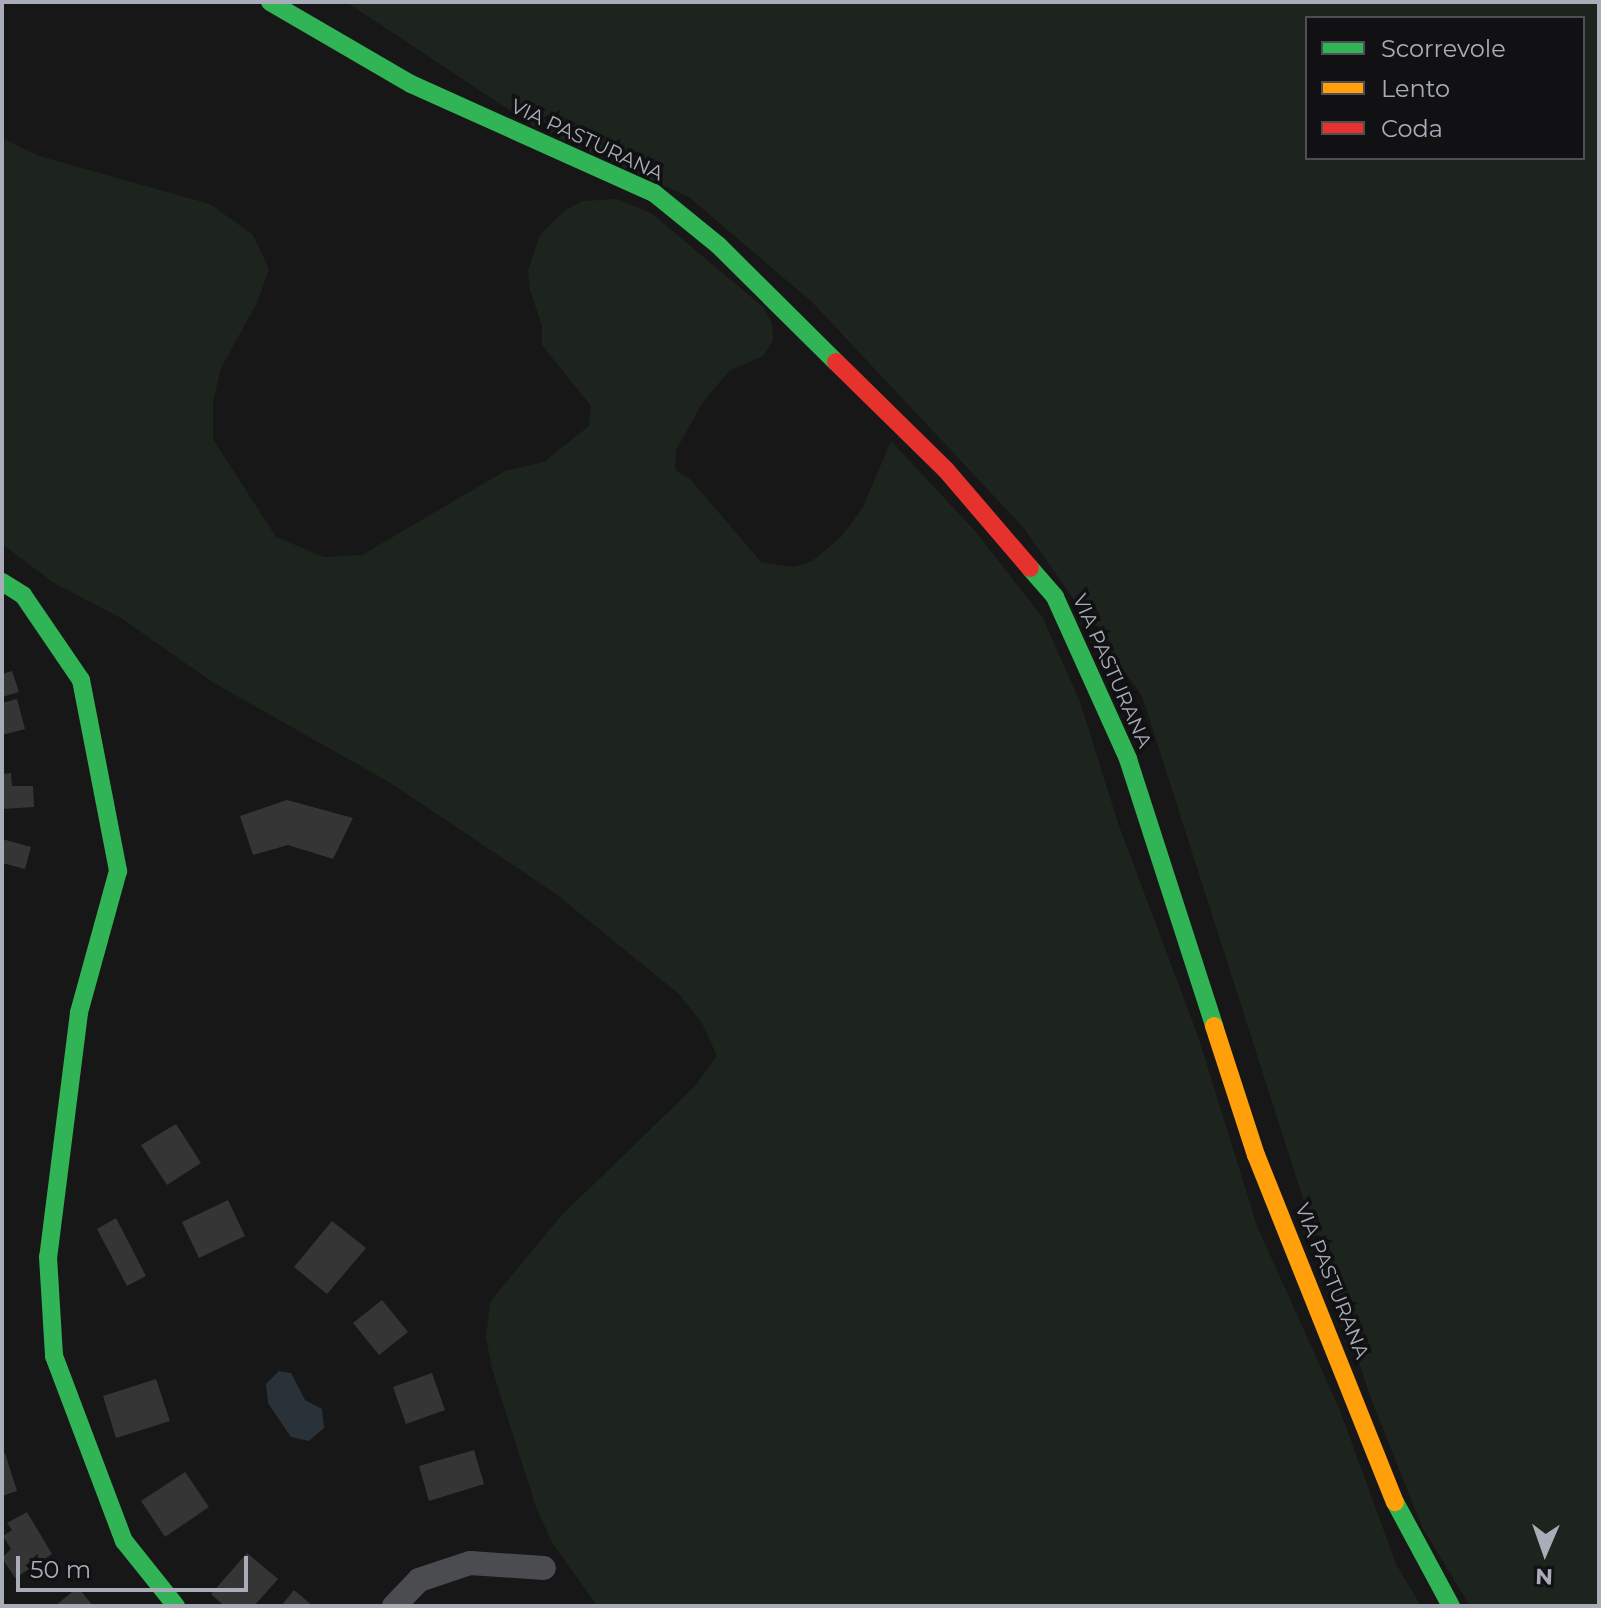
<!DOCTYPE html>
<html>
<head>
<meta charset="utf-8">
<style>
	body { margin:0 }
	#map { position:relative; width:1601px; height:1608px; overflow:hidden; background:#171717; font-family:Montserrat,sans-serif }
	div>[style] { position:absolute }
	.green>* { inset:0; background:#1d241e }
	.water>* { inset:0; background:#2a3239 }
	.building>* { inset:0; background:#353536 }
	.street>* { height:24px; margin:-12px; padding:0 12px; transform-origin:12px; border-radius:12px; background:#4b4c50 }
	.fast>* { height:18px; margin:-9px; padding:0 9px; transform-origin:9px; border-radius:9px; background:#30b455 }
	.slow>* { height:18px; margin:-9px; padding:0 9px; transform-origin:9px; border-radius:9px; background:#ff9f0a }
	.jam>* { height:18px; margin:-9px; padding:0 9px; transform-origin:9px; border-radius:9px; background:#e5322d }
	span { translate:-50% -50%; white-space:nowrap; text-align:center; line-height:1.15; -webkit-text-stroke:7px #111113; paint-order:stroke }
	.street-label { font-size:20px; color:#a8adb8 }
	.frame { position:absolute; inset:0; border:4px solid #a8adb8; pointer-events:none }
	.legend { position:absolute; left:1305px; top:16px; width:280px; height:144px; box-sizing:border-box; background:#111113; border:2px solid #4d4f55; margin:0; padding:10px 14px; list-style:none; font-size:24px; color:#a8adb8 }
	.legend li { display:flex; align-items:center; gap:16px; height:40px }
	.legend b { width:40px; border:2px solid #4d4f55 }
	.north { position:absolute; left:1505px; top:1512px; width:80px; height:80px; -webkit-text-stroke:6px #111113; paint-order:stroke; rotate:182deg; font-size:22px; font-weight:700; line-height:32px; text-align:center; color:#a8adb8 }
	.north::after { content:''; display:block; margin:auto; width:28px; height:36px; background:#a8adb8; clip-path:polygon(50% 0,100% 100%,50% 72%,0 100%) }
	.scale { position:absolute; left:16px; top:1556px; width:232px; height:36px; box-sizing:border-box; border:4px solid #a8adb8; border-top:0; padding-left:10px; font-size:24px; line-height:28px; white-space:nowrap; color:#a8adb8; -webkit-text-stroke:6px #111113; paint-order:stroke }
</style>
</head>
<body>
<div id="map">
	<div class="green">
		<div style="clip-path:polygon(evenodd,346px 2px,1599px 2px,1599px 1606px,1470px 1606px,1422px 1527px,1372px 1401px,1308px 1214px,1142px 696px,1023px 527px,812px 302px,689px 197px,537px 128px,346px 2px,1307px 18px,1583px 18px,1583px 158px,1307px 158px,1307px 18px)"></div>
		<div style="clip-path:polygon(2px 138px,39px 156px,210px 204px,253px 235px,269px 269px,257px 303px,221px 368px,213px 402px,213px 439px,276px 537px,324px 557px,362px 555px,505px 471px,544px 462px,589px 426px,591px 406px,542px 345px,542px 326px,530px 290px,528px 270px,540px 235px,565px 210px,583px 201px,617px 199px,651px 213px,763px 307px,772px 323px,773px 341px,763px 356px,729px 371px,703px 402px,676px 450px,675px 470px,690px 479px,761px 562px,795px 567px,812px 561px,841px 537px,862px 509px,891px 441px,975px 531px,1043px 618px,1080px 702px,1119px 826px,1198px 1036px,1257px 1226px,1339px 1408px,1396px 1564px,1421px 1606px,596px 1604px,553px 1544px,537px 1510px,492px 1369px,486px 1337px,490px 1302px,560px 1217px,695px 1086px,717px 1056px,702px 1023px,679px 994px,556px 894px,389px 782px,214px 683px,121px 618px,54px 583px,2px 544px)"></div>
	</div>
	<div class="water">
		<div style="clip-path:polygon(279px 1371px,291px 1373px,305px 1400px,322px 1409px,324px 1428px,309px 1441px,291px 1437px,268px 1403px,266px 1384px)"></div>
	</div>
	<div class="building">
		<div style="clip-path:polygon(12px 671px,19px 692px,2px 697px,2px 674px)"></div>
		<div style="clip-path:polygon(17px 699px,25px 729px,2px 735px,2px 703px)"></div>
		<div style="clip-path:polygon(11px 773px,12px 786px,33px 786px,34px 807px,2px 809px,2px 774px)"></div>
		<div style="clip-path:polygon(287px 800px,353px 818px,333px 859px,288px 845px,253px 855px,240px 816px)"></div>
		<div style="clip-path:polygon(2px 839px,31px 847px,25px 869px,2px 863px)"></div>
		<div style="clip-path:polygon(176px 1124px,201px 1163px,167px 1185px,141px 1145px)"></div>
		<div style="clip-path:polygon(228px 1200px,245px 1236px,199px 1258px,182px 1222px)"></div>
		<div style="clip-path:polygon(116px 1218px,146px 1276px,127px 1286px,97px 1229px)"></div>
		<div style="clip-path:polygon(332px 1221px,366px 1248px,327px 1294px,294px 1267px)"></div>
		<div style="clip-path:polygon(382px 1300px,408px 1332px,379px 1355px,353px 1323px)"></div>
		<div style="clip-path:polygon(432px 1373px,445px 1410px,406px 1424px,393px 1387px)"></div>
		<div style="clip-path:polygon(156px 1379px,170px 1421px,116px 1438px,103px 1396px)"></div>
		<div style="clip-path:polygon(474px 1450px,484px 1484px,429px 1501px,419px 1466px)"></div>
		<div style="clip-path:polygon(5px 1453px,17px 1491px,2px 1496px,2px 1454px)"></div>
		<div style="clip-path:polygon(185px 1472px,209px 1507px,165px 1537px,141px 1501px)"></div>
		<div style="clip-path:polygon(27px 1512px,52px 1554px,15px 1578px,2px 1558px,11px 1549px,3px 1536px,12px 1530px,7px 1523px)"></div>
		<div style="clip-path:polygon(247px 1553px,278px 1579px,254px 1606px,224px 1606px,211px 1594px)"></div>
		<div style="clip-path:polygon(78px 1587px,93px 1606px,55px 1606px)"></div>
		<div style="clip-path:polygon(294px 1590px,313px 1606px,281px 1606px)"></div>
	</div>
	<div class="street">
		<div style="left:394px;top:1606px;width:36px;rotate:-46deg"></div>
		<div style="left:419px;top:1580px;width:54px;rotate:-18.4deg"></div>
		<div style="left:470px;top:1563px;width:74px;rotate:3.9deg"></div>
	</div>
	<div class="fast">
		<div style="left:270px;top:2px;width:163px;rotate:30.2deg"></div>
		<div style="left:411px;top:84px;width:266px;rotate:24.2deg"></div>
		<div style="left:654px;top:193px;width:82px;rotate:39.1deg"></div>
		<div style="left:718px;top:245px;width:166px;rotate:44.8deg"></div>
		<div style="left:1030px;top:568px;width:38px;rotate:49deg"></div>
		<div style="left:1055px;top:597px;width:178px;rotate:65.7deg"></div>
		<div style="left:1128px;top:759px;width:281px;rotate:72.1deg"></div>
		<div style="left:2px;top:582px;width:25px;rotate:32deg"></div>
		<div style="left:23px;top:595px;width:103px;rotate:55.7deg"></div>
		<div style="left:81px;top:680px;width:195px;rotate:79deg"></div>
		<div style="left:118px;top:871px;width:147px;rotate:105.4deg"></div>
		<div style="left:79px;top:1013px;width:246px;rotate:97.2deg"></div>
		<div style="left:48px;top:1257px;width:99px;rotate:86.5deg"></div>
		<div style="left:54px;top:1356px;width:198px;rotate:69.3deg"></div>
		<div style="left:124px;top:1541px;width:83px;rotate:51.3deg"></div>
		<div style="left:1395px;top:1502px;width:118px;rotate:61.7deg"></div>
	</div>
	<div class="slow">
		<div style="left:1214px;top:1026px;width:136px;rotate:72deg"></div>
		<div style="left:1256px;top:1155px;width:374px;rotate:68.2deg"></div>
	</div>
	<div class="jam">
		<div style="left:836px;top:362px;width:154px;rotate:44.5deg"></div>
		<div style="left:946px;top:470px;width:129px;rotate:49.4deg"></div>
	</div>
	<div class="street-label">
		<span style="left:587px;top:140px;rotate:25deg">VIA PASTURANA</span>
		<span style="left:1112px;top:671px;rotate:66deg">VIA PASTURANA</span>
		<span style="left:1332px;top:1281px;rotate:68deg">VIA PASTURANA</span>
	</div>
	<div class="frame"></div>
	<ul class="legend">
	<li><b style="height:10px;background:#30b455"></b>Scorrevole</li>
	<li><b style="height:10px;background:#ff9f0a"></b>Lento</li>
	<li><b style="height:10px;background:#e5322d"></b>Coda</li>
	</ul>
	<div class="north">N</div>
	<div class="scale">50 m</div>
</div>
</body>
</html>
